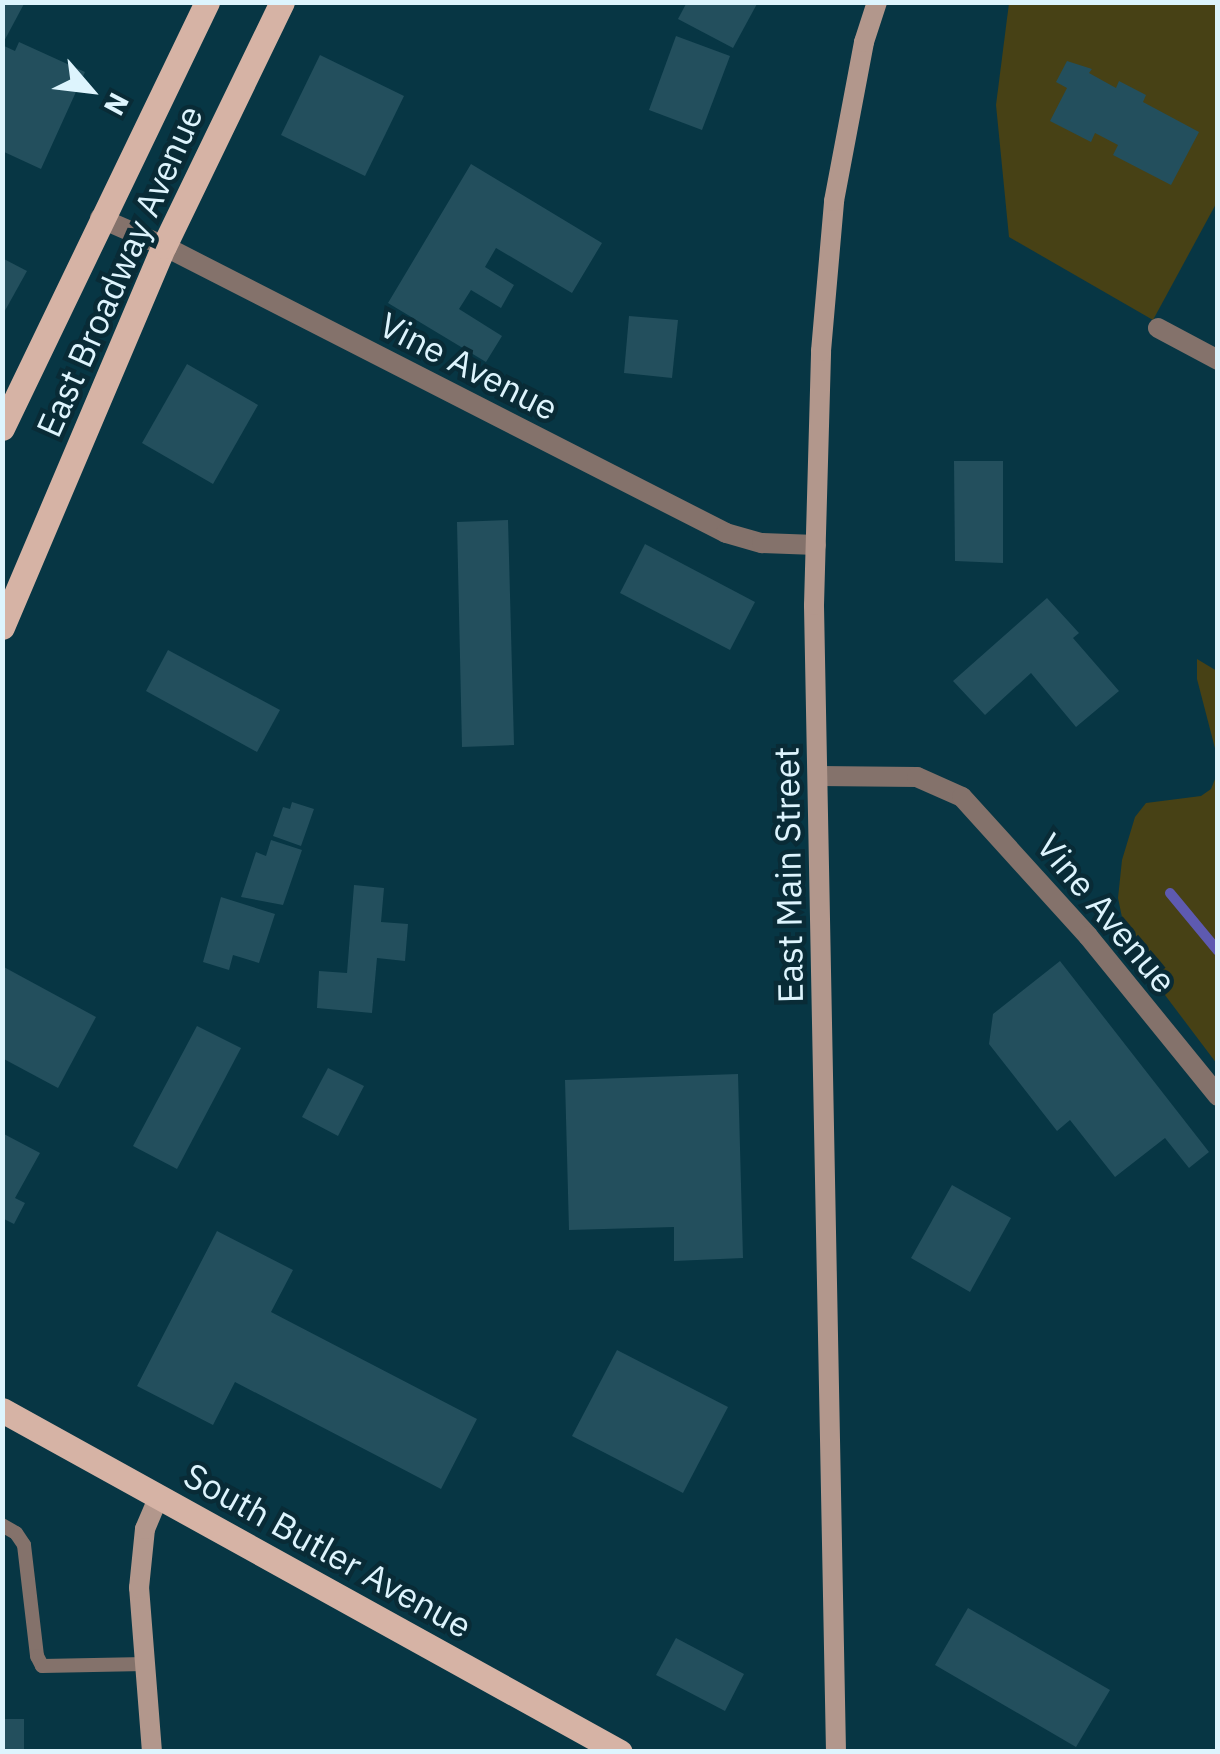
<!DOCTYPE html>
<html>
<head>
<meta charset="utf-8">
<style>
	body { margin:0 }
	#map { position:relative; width:1220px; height:1754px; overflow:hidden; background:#073644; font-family:"IBM Plex Sans",sans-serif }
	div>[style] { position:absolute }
	.green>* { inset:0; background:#474115 }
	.stream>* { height:10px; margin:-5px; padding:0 5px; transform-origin:5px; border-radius:5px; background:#5e5ab0 }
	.building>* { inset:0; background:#234f5d }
	.service>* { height:14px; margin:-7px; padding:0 7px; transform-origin:7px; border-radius:7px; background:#84726b }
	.minor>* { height:20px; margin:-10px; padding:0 10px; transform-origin:10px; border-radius:10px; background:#84726b }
	.secondary>* { height:20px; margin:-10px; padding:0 10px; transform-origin:10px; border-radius:10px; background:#b2978c }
	.primary>* { height:25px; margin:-12.5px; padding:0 12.5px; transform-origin:12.5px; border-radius:12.5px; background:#d6b3a5 }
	span { translate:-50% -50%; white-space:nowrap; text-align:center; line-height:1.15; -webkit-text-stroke:9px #092b36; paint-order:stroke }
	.street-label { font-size:35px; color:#ddf4fd }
	.frame { position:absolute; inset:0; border:5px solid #ddf4fd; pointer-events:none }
	.north { position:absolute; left:40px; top:40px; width:100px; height:100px; -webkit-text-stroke:8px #092b36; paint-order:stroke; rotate:118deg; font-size:28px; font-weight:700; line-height:40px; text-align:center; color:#ddf4fd }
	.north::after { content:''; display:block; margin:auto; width:35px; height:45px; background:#ddf4fd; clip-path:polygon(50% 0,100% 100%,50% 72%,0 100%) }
</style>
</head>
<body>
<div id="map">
	<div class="green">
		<div style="clip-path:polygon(1009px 3px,1217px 3px,1217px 202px,1153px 320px,1009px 237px,996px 105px)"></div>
		<div style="clip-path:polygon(1197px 659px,1217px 671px,1217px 756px,1197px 679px)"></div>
		<div style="clip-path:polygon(1217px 774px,1218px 1063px,1217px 1064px,1128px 946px,1118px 898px,1122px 860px,1135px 817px,1146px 803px,1201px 796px,1211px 789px)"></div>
	</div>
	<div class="stream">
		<div style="left:1170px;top:893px;width:75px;rotate:50.4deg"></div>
	</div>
	<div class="building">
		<div style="clip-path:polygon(2px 2px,25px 2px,2px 45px)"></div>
		<div style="clip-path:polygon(687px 2px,758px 2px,733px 48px,678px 19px)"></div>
		<div style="clip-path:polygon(676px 36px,730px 56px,702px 130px,649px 110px)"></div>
		<div style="clip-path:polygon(19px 42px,85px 72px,41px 169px,2px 151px,2px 45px,15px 51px)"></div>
		<div style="clip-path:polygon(320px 55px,404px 96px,365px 176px,281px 135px)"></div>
		<div style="clip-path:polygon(1067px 61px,1092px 69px,1089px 73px,1116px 88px,1119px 81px,1146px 95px,1143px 102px,1199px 132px,1171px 185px,1113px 155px,1118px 145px,1095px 133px,1091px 142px,1050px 121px,1067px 88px,1056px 82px)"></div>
		<div style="clip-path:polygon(471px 164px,602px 243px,572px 293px,496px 248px,485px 267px,514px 285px,501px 308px,471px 290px,459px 309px,502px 336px,486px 362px,388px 303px)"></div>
		<div style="clip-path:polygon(2px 258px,27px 271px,2px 316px)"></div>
		<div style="clip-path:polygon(629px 316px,678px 320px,672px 378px,624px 373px)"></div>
		<div style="clip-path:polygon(187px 364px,258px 405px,213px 484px,142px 443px)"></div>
		<div style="clip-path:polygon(954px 461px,1003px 461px,1003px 563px,955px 561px)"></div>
		<div style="clip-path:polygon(508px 520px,514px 745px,462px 747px,457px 522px)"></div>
		<div style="clip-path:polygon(645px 544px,755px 602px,730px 650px,620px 593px)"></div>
		<div style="clip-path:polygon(1047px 598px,1079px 633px,1073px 638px,1119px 691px,1076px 727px,1031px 673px,985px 715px,953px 681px)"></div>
		<div style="clip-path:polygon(168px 650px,280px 710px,257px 752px,146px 691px)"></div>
		<div style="clip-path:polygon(292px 802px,314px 809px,301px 846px,273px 836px,283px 807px,290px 809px)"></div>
		<div style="clip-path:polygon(271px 840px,302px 850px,283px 905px,241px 897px,256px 852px,266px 856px)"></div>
		<div style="clip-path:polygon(354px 885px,384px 888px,381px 922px,408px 924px,405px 961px,377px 958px,372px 1013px,317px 1008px,319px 971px,347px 973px)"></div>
		<div style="clip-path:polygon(221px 897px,275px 914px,259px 963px,233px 955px,229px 970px,203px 962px)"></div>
		<div style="clip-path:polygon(1060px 961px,1209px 1152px,1189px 1168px,1165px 1138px,1115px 1177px,1070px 1120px,1057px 1131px,989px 1044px,993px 1014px)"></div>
		<div style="clip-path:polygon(2px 966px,96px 1017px,58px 1088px,2px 1058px)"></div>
		<div style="clip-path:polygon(197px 1026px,241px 1048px,177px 1169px,133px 1146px)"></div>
		<div style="clip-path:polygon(328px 1068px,364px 1086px,338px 1136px,302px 1117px)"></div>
		<div style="clip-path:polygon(738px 1074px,743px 1258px,674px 1261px,674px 1227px,569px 1230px,565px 1080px)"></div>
		<div style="clip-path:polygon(2px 1133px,40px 1153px,15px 1198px,25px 1203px,14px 1224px,2px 1218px)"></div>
		<div style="clip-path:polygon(952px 1185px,1011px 1218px,970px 1292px,911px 1258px)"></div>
		<div style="clip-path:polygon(217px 1231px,293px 1270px,271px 1312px,477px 1419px,441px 1489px,235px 1382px,213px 1425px,137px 1386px)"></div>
		<div style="clip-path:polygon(617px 1350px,728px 1407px,683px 1493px,572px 1436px)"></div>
		<div style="clip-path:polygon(968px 1608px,1110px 1690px,1076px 1747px,935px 1665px)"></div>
		<div style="clip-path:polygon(676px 1638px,744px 1674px,725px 1711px,656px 1675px)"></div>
		<div style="clip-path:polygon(2px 1719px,24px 1719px,24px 1752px,2px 1752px)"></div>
	</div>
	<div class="service">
		<div style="left:2px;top:1525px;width:16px;rotate:30deg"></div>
		<div style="left:16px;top:1533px;width:14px;rotate:56deg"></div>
		<div style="left:24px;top:1545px;width:112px;rotate:83.3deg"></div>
		<div style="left:37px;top:1656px;width:11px;rotate:63deg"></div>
		<div style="left:42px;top:1666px;width:103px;rotate:-1.1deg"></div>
	</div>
	<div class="minor">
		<div style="left:100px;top:218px;width:70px;rotate:23.6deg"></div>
		<div style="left:164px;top:246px;width:631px;rotate:27.05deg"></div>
		<div style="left:726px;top:533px;width:37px;rotate:16deg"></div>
		<div style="left:762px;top:543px;width:54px;rotate:2.1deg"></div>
		<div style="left:1158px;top:328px;width:68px;rotate:28.1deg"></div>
		<div style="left:819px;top:776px;width:98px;rotate:0.6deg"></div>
		<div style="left:917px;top:777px;width:49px;rotate:24deg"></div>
		<div style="left:962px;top:797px;width:188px;rotate:47.8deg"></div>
		<div style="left:1088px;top:936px;width:206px;rotate:50.9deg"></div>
	</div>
	<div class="secondary">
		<div style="left:152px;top:1752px;width:165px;rotate:-94.5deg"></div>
		<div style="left:139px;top:1588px;width:59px;rotate:-84.2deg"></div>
		<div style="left:145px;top:1529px;width:36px;rotate:-67deg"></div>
		<div style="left:836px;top:1752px;width:1147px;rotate:-91.1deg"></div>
		<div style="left:814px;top:605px;width:254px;rotate:-88.4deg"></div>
		<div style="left:821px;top:351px;width:151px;rotate:-85deg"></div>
		<div style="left:834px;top:201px;width:162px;rotate:-79.3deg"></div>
		<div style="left:864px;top:42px;width:42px;rotate:-72deg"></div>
	</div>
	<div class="primary">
		<div style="left:2px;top:428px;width:473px;rotate:-64.3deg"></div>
		<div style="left:2px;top:627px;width:414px;rotate:-67deg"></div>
		<div style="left:164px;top:246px;width:271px;rotate:-64.2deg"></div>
		<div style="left:2px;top:1410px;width:706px;rotate:28.96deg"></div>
	</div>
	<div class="street-label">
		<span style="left:119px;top:271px;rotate:-66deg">East Broadway Avenue</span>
		<span style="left:469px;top:366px;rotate:27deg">Vine Avenue</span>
		<span style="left:788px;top:875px;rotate:-91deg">East Main Street</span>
		<span style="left:1107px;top:913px;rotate:50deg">Vine Avenue</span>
		<span style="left:328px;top:1550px;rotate:29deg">South Butler Avenue</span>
	</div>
	<div class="frame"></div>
	<div class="north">N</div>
</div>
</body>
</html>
